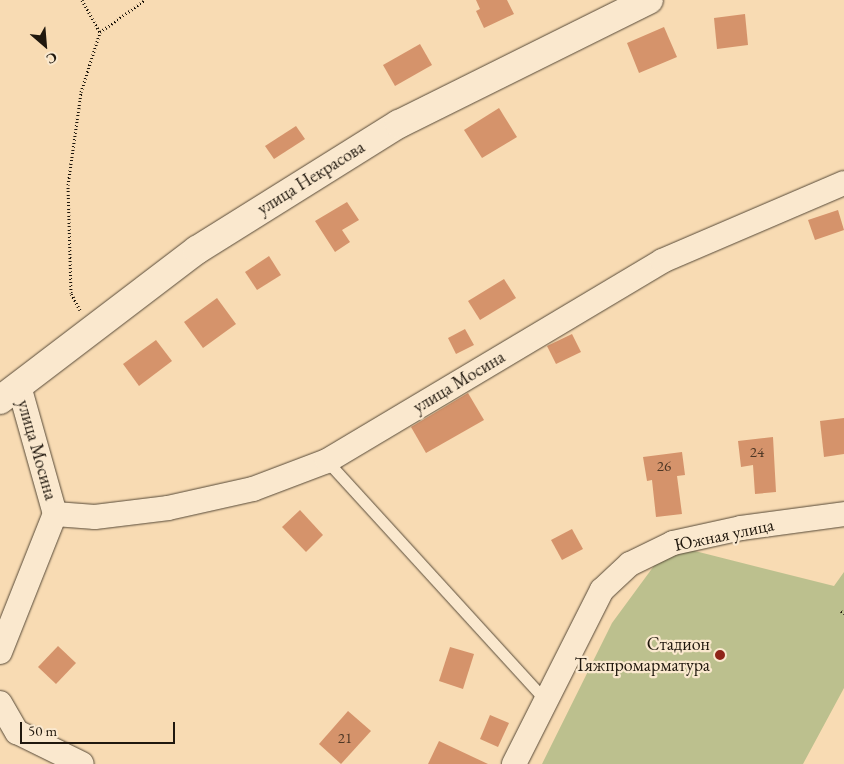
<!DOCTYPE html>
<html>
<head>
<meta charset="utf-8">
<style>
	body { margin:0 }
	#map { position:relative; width:844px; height:764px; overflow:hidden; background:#f8dbb3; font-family:"EB Garamond",serif }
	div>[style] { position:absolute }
	.green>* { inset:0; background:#bcc08e }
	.building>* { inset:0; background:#d5936b }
	.path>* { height:3px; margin-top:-1.5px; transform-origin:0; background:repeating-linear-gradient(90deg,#20180e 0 1px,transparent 0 3.5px) }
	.roads { filter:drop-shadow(0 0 1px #564937) drop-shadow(0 0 1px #564937) }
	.lane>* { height:11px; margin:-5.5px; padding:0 5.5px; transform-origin:5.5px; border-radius:5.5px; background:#fae8ce }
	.street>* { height:24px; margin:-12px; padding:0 12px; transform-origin:12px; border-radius:12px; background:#fae8ce }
	.secondary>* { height:28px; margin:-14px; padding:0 14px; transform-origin:14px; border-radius:14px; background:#fae8ce }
	.dots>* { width:14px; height:14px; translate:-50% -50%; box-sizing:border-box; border:2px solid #fae8ce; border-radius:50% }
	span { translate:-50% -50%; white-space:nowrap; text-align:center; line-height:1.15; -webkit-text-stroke:4.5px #fae8ce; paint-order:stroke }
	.number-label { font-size:15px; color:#4d3725 }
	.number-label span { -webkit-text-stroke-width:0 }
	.street-label { font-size:18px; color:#20180e }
	.poi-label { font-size:18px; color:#20180e }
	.right { translate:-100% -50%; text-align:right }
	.north { position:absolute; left:20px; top:20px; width:50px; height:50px; -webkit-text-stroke:4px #fae8ce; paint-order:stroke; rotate:153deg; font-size:14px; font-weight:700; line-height:20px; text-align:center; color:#20180e }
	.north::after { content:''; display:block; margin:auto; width:18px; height:22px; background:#20180e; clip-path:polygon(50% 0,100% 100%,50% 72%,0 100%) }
	.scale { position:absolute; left:20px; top:722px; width:155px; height:22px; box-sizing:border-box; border:2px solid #20180e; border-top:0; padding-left:6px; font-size:15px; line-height:18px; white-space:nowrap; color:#20180e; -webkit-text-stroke:4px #fae8ce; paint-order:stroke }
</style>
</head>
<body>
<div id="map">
	<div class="green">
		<div style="clip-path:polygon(687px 549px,834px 586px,844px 572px,844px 688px,803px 764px,542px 764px,612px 623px,659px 559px)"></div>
	</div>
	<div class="building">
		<div style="clip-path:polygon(476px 0,507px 0,514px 14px,484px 28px,476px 11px,480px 9px)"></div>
		<div style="clip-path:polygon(745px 14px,748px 45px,717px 49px,714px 18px)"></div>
		<div style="clip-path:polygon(664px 27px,677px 57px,639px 73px,627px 43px)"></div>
		<div style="clip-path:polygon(420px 44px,432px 65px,395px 86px,383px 65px)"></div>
		<div style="clip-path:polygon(499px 108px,517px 137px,482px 158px,464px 130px)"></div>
		<div style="clip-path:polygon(296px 126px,305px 139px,274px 159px,265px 146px)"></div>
		<div style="clip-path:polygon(347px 202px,359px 220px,342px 230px,350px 242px,335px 252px,315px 221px)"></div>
		<div style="clip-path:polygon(838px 210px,844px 230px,815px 240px,808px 220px)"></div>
		<div style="clip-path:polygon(269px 256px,281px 275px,257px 290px,245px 272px)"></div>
		<div style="clip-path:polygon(504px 279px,516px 298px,480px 320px,468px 301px)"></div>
		<div style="clip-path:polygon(217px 298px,236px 324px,203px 348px,184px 322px)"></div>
		<div style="clip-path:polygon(465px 329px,474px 345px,456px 354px,448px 338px)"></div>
		<div style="clip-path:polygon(572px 334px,581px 352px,556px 364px,547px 346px)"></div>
		<div style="clip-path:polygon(156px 340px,172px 361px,139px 386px,123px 364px)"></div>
		<div style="clip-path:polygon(468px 393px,484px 420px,426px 453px,411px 427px)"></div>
		<div style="clip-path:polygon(844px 418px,844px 454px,824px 457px,820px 421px)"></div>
		<div style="clip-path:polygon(773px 437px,776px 492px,755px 494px,753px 465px,741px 467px,738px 441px)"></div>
		<div style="clip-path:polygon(682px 452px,685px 475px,677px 476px,682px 514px,656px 517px,652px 480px,647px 481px,643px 457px)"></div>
		<div style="clip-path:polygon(300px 510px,323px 535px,306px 552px,282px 527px)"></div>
		<div style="clip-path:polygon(572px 529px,583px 549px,562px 560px,551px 540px)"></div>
		<div style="clip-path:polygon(58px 646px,76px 663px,56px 684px,38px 667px)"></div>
		<div style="clip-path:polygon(450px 647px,474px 654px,463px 689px,439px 681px)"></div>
		<div style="clip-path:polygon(348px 711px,371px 731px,341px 764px,319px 744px)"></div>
		<div style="clip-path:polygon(490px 715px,509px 723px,498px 747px,480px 739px)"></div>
		<div style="clip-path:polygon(439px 741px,488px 764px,428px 764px)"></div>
	</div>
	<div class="path">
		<div style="left:82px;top:0;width:37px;rotate:61deg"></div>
		<div style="left:80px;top:310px;width:19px;rotate:-118deg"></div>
		<div style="left:71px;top:293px;width:108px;rotate:-91.6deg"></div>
		<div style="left:68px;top:185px;width:94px;rotate:-82deg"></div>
		<div style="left:81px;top:92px;width:63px;rotate:-72.4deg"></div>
		<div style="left:100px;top:32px;width:55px;rotate:-35.4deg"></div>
		<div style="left:841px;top:611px;width:4px;rotate:34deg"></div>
	</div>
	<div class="roads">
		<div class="lane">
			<div style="left:327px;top:461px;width:322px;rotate:47.6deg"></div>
		</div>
		<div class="street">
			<div style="left:19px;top:386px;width:133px;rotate:74.3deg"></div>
			<div style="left:0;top:652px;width:149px;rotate:-68.3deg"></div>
			<div style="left:55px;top:514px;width:40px;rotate:4.3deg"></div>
			<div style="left:95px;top:517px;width:74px;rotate:-7deg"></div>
			<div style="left:168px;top:508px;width:87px;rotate:-12.6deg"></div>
			<div style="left:253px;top:489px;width:79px;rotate:-20.7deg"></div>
			<div style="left:327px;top:461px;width:390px;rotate:-30.8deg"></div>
			<div style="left:662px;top:261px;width:198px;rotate:-23.2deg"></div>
			<div style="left:0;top:703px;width:34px;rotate:60deg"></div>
			<div style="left:17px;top:732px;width:72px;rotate:26.2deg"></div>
			<div style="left:514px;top:764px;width:195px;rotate:-63.2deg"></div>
			<div style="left:602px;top:590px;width:38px;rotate:-43deg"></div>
			<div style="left:630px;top:564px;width:48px;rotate:-26deg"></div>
			<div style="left:673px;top:543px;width:70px;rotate:-12.4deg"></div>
			<div style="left:741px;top:528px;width:104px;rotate:-7.7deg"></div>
		</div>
		<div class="secondary">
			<div style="left:0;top:400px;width:248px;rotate:-37.3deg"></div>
			<div style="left:197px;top:250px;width:238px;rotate:-32deg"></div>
			<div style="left:399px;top:124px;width:279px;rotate:-26.4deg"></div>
		</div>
	</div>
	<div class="dots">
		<div style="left:720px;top:655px;background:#8f2418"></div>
	</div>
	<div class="number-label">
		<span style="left:757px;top:452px">24</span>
		<span style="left:664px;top:466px">26</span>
		<span style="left:345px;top:738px">21</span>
	</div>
	<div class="street-label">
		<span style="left:311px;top:178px;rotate:-32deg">улица Некрасова</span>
		<span style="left:459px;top:382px;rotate:-31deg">улица Мосина</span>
		<span style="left:37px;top:450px;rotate:74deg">улица Мосина</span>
		<span style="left:724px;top:535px;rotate:-12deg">Южная улица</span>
	</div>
	<div class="poi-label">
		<span class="right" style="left:710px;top:655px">Стадион<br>Тяжпромарматура</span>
	</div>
	<div class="north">С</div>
	<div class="scale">50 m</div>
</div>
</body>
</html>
